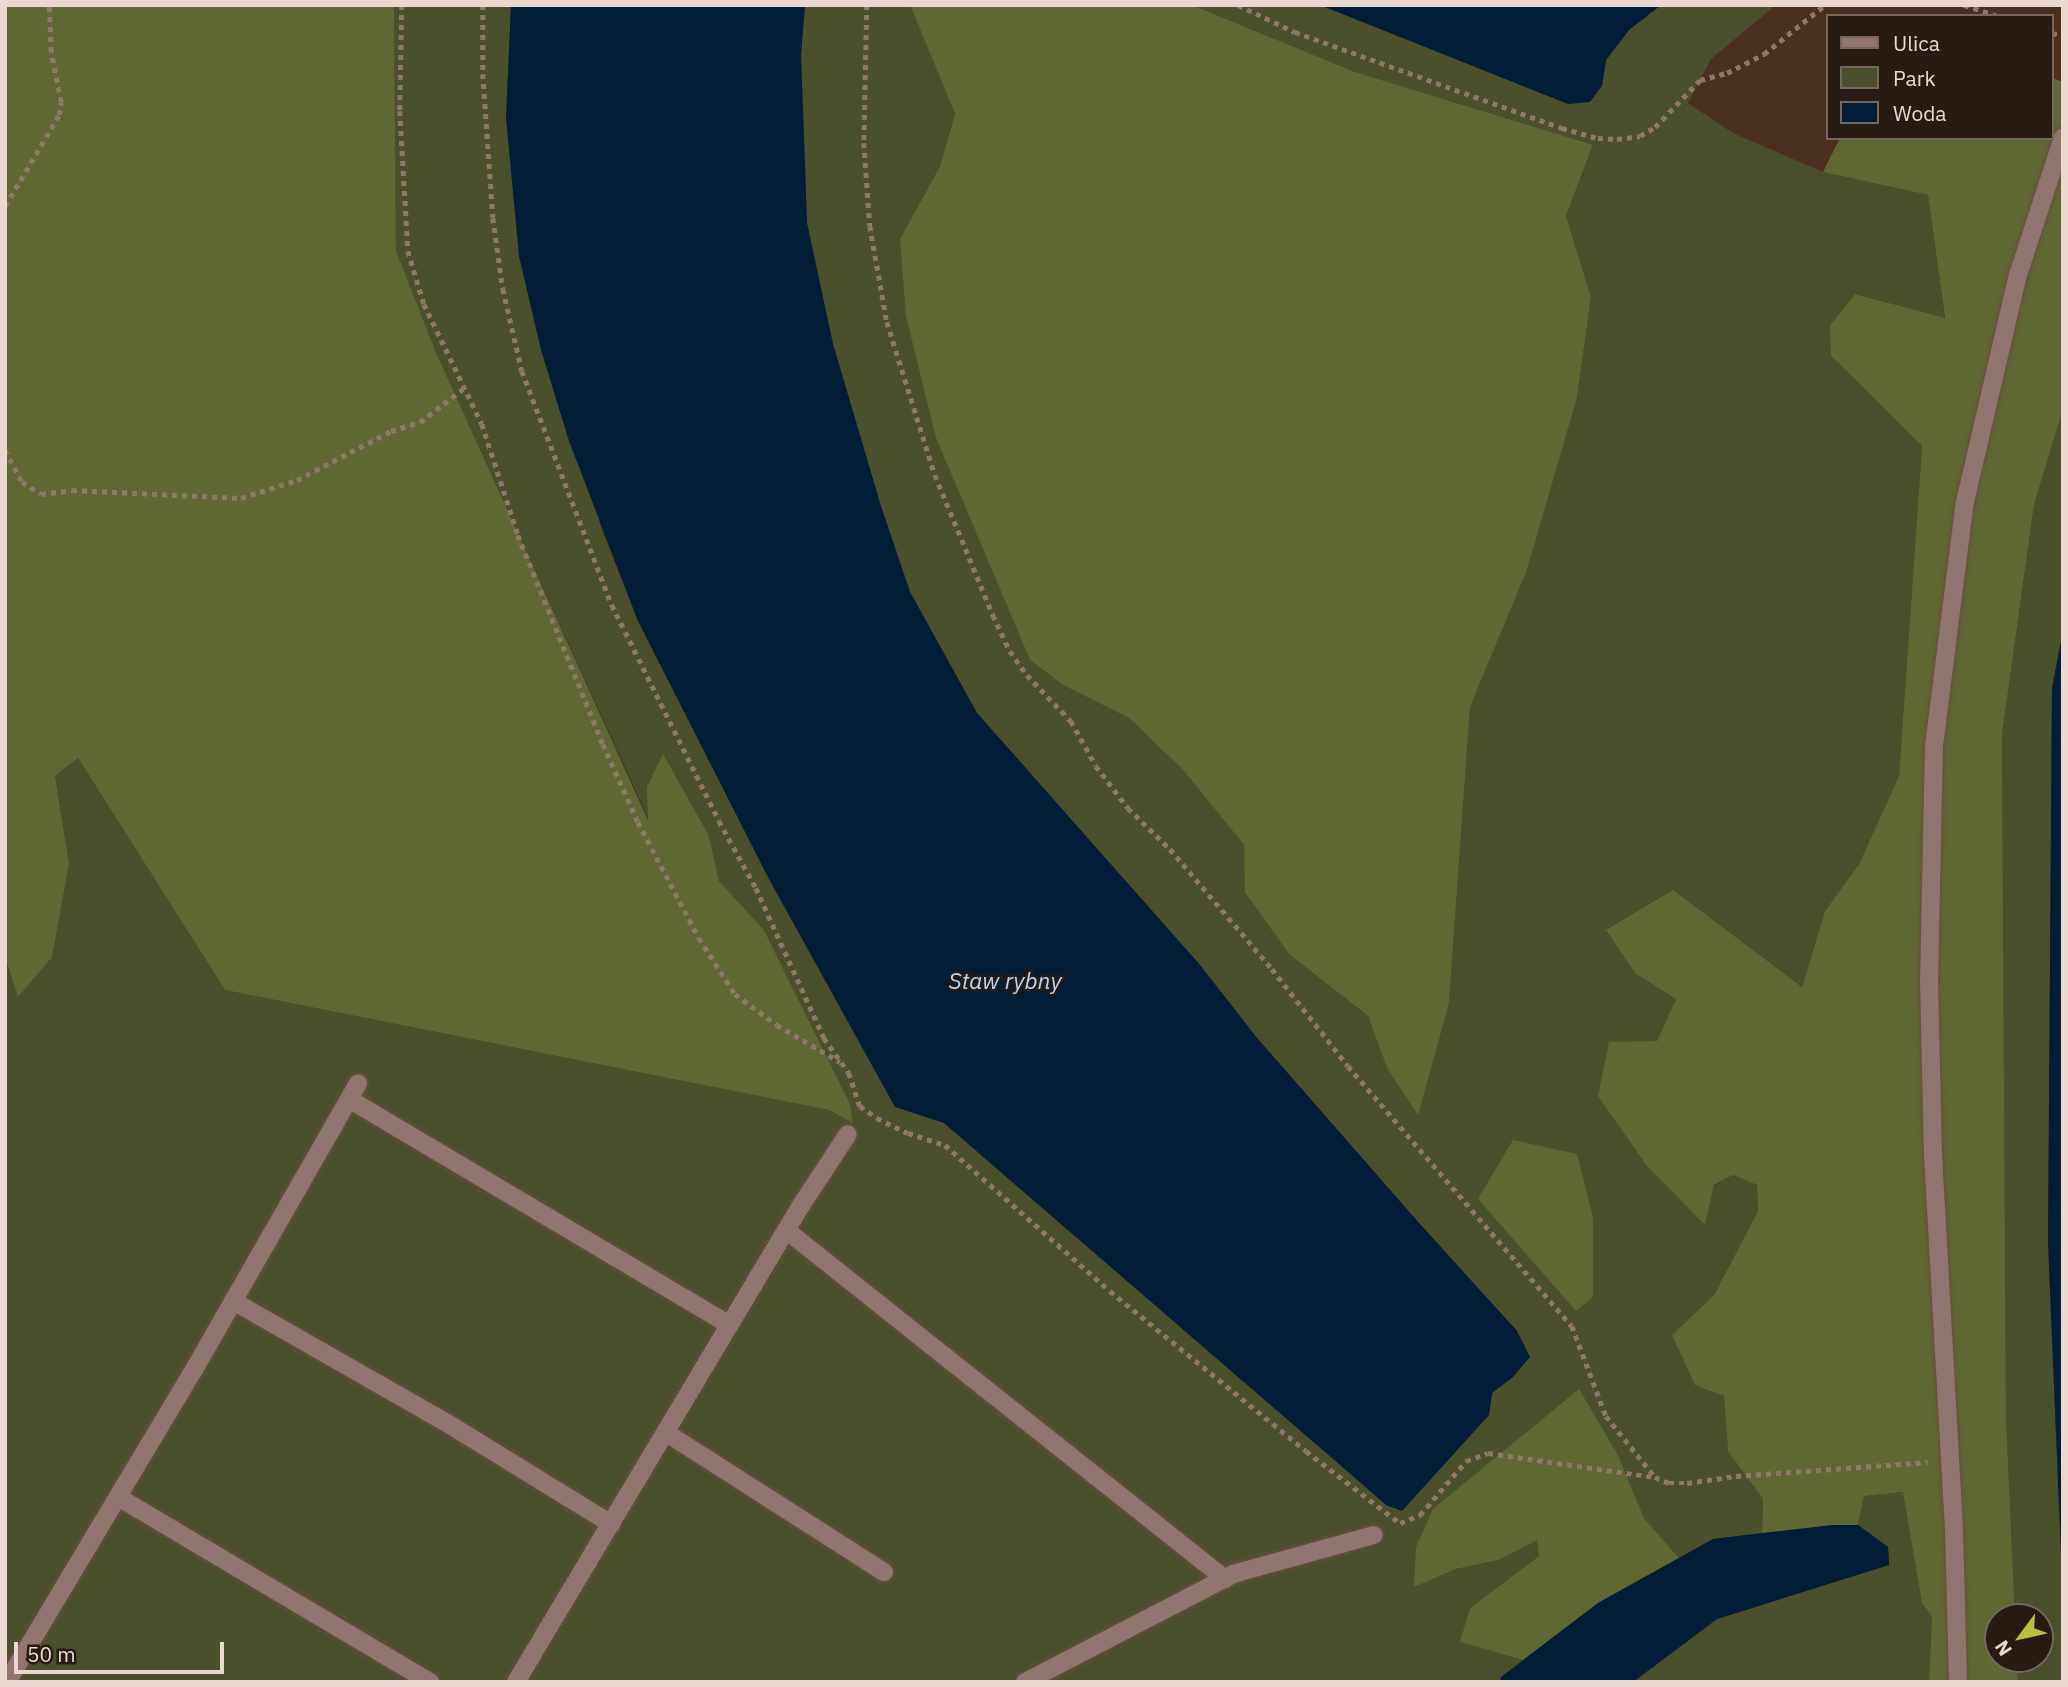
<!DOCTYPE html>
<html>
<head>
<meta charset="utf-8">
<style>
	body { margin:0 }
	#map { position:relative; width:2068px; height:1687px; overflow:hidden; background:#4b2f1f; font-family:"IBM Plex Sans",sans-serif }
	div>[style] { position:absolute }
	.green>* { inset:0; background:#4a502b }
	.forest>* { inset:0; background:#5f6832 }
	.water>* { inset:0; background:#021d38 }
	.path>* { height:4.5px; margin-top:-2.25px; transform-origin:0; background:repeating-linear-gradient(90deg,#8f7769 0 5px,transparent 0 10px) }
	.roads { filter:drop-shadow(0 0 2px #684e3f) drop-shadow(0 0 2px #684e3f) }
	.minor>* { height:18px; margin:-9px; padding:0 9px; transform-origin:9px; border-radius:9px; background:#907571 }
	span { translate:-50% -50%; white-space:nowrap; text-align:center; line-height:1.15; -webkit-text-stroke:5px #271b13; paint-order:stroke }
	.water-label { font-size:23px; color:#b6d8fe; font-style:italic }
	.frame { position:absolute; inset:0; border:7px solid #ebd9cf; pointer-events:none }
	.legend { position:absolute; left:1826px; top:14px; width:228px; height:126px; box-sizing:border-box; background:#271b13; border:2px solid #75675e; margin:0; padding:9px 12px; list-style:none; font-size:21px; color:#ebd9cf }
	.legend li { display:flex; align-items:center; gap:14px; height:35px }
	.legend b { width:35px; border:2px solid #75675e }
	.north { position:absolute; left:1984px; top:1603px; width:70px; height:70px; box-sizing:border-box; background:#271b13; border:2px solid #75675e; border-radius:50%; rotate:237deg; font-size:19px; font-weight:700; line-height:28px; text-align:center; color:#ebd9cf }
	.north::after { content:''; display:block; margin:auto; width:24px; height:32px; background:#bebe42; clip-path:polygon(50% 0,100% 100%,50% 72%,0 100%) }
	.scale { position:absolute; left:14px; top:1642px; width:210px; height:32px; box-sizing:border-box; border:4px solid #ebd9cf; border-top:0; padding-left:9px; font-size:21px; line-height:24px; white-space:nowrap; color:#ebd9cf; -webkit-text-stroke:5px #271b13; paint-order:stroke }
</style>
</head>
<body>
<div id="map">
	<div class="green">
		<div style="clip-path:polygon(evenodd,394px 5px,511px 5px,506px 118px,601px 528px,638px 621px,769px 879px,895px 1106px,944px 1123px,1317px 1445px,1489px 1415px,1492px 1393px,1513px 1377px,1517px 1331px,1419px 1223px,1257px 1038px,1200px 965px,977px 713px,910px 592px,880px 503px,833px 344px,807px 223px,801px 54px,805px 5px,910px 5px,955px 114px,940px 166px,900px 239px,936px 438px,1030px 660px,1063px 685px,1129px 718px,1184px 771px,1244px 845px,1246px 892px,1289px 954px,1368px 1016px,1387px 1068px,1449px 1003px,1470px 707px,1527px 570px,1577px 398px,1591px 297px,1566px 216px,1593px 146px,1355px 72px,1192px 5px,1320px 5px,1569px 104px,1602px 86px,1606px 60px,1629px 30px,1661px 5px,1776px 5px,1711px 59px,1688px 103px,1733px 133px,1823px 172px,1928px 195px,1945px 319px,1856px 294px,1831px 356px,1922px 446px,1899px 776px,1859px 864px,1825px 911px,1802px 987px,1673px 891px,1636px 974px,1676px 999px,1657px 1041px,1704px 1225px,1714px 1186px,1733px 1175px,1757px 1185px,1758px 1211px,1714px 1295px,1672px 1335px,1724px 1396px,1728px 1450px,1763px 1499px,1762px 1533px,1713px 1539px,1679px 1558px,1644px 1518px,1618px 1455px,1578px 1389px,1414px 1587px,1456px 1569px,1499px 1560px,1537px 1539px,1539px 1556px,1470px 1608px,1461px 1642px,1523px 1660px,1500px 1682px,5px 1682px,5px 956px,19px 997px,69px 863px,55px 776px,78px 758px,225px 990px,829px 1110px,853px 1122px,850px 1104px,764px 930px,719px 881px,709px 836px,650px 822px,435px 350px,396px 252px,394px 5px,1494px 1215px,1593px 1297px,1576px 1310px,1494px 1215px)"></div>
		<div style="clip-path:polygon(2063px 409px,2063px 631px,2052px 689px,2048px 1241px,2063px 1600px,2063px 1682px,2018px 1682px,2017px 1659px,2040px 1659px,2040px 1617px,2015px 1617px,2006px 1416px,2002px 735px,2034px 505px)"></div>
		<div style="clip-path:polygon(1904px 1492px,1922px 1603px,1932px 1617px,1929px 1682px,1633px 1682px,1717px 1619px,1889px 1565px,1888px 1547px,1858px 1525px,1864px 1496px)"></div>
	</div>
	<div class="forest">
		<div style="clip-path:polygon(5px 5px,394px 5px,396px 251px,435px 350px,648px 820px,647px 787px,663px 754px,709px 836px,719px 881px,764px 930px,850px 1104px,853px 1123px,829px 1110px,225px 990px,78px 758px,55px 776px,69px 863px,52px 957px,18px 997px,5px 956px)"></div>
		<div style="clip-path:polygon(910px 5px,1192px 5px,1355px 72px,1593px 145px,1566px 216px,1591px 297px,1577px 398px,1527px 570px,1470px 707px,1449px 1003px,1418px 1115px,1387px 1068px,1368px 1016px,1289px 954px,1245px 892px,1244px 845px,1184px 771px,1129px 718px,1063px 685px,1030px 660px,936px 438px,906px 316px,900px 239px,940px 166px,955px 114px)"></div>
		<div style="clip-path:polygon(2052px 78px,2063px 82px,2063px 409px,2034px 505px,2002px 735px,2006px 1416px,2015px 1617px,1998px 1617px,1998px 1659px,2017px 1659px,2018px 1682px,1929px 1682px,1932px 1617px,1922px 1603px,1903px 1492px,1864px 1496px,1858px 1525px,1762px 1533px,1763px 1499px,1728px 1451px,1724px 1396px,1695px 1385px,1672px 1335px,1714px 1295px,1758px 1211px,1757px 1185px,1733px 1175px,1714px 1185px,1705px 1225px,1647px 1166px,1598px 1096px,1609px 1042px,1657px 1041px,1676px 999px,1636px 974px,1606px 930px,1673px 890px,1802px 987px,1825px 911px,1859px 864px,1899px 776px,1922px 446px,1831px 356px,1830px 326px,1855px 294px,1945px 318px,1928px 195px,1823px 172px,1840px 138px,2052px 138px)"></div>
		<div style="clip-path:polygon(1513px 1140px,1577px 1154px,1593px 1218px,1593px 1297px,1576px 1311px,1478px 1199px)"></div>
		<div style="clip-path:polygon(1579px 1389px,1618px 1455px,1644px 1518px,1679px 1558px,1598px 1603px,1523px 1660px,1460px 1642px,1470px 1608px,1539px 1556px,1537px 1540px,1499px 1560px,1456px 1569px,1414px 1587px,1416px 1547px,1433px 1509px)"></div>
	</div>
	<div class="water">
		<div style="clip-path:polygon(511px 5px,805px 5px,801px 55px,807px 223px,833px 344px,880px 503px,910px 592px,977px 713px,1200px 965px,1257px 1038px,1419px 1223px,1517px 1331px,1530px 1357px,1513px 1377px,1492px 1393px,1489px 1415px,1402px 1511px,1386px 1505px,1362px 1484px,944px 1123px,895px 1107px,769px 879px,638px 621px,569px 441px,541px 350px,519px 256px,506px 118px)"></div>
		<div style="clip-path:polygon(1320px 5px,1661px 5px,1629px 30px,1606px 60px,1602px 86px,1590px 102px,1568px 104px)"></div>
		<div style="clip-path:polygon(2063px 631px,2063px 1600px,2048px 1241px,2052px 688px)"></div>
		<div style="clip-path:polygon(1832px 1525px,1858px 1525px,1888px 1547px,1889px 1565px,1717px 1619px,1633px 1682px,1500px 1682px,1501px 1677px,1598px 1603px,1713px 1539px)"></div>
	</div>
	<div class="path">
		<div style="left:402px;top:5px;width:106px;rotate:91.1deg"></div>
		<div style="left:400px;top:111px;width:140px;rotate:86.7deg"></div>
		<div style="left:408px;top:251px;width:55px;rotate:73.2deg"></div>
		<div style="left:424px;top:304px;width:133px;rotate:64.2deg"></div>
		<div style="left:482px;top:424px;width:117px;rotate:72deg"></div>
		<div style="left:518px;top:535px;width:226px;rotate:67.9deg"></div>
		<div style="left:603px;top:744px;width:85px;rotate:65.8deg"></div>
		<div style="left:638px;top:822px;width:131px;rotate:62.3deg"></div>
		<div style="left:699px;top:938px;width:67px;rotate:57.3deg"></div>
		<div style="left:735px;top:994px;width:52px;rotate:36.4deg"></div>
		<div style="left:777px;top:1025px;width:73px;rotate:30.4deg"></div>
		<div style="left:483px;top:5px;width:69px;rotate:90deg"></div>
		<div style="left:483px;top:74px;width:144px;rotate:86deg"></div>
		<div style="left:493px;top:218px;width:72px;rotate:82deg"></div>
		<div style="left:503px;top:289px;width:84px;rotate:77deg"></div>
		<div style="left:522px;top:371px;width:251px;rotate:69deg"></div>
		<div style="left:612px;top:605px;width:241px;rotate:63.6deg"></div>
		<div style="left:719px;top:821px;width:77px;rotate:61.1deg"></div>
		<div style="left:756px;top:888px;width:165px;rotate:65.6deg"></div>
		<div style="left:824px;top:1038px;width:43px;rotate:54.5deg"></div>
		<div style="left:849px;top:1073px;width:35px;rotate:72deg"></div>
		<div style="left:860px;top:1106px;width:21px;rotate:35deg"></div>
		<div style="left:877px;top:1118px;width:34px;rotate:26deg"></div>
		<div style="left:908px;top:1133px;width:39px;rotate:18deg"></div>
		<div style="left:945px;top:1145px;width:220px;rotate:41.5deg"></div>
		<div style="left:1110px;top:1291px;width:253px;rotate:39.2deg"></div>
		<div style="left:1306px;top:1451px;width:118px;rotate:37.5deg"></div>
		<div style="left:1400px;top:1523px;width:22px;rotate:-22deg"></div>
		<div style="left:1420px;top:1515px;width:71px;rotate:-49.6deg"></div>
		<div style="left:1466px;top:1461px;width:23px;rotate:-20deg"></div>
		<div style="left:1488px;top:1453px;width:169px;rotate:8.2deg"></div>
		<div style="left:867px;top:5px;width:138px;rotate:91.2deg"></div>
		<div style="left:864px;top:143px;width:83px;rotate:85.9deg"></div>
		<div style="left:870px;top:226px;width:97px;rotate:80deg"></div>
		<div style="left:887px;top:322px;width:160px;rotate:72.6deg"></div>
		<div style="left:935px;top:475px;width:152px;rotate:67.5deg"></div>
		<div style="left:993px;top:615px;width:40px;rotate:65deg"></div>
		<div style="left:1010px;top:651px;width:29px;rotate:55deg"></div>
		<div style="left:1027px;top:675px;width:64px;rotate:46.3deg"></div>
		<div style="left:1071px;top:721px;width:51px;rotate:60.9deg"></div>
		<div style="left:1096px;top:766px;width:53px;rotate:52.7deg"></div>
		<div style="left:1128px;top:808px;width:59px;rotate:44.3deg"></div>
		<div style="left:1170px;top:849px;width:157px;rotate:49.6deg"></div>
		<div style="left:1272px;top:969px;width:123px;rotate:51.9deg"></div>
		<div style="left:1348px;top:1066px;width:343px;rotate:49.3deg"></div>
		<div style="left:1572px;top:1326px;width:96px;rotate:69.3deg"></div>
		<div style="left:1606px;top:1416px;width:78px;rotate:51.2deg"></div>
		<div style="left:1655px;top:1477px;width:15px;rotate:23deg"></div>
		<div style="left:1669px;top:1483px;width:18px"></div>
		<div style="left:1687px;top:1483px;width:49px;rotate:-8.1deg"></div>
		<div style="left:1736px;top:1476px;width:192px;rotate:-4.2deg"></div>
		<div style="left:1238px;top:5px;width:63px;rotate:25.3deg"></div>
		<div style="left:1295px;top:32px;width:284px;rotate:19.8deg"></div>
		<div style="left:1562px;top:128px;width:37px;rotate:16deg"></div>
		<div style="left:1598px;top:138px;width:19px;rotate:3deg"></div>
		<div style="left:1617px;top:139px;width:23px;rotate:-7deg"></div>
		<div style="left:1640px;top:136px;width:17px;rotate:-31deg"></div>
		<div style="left:1655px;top:127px;width:65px;rotate:-46.2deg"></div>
		<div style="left:1700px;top:80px;width:28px;rotate:-15deg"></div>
		<div style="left:1727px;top:73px;width:42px;rotate:-27.2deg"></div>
		<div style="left:1764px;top:54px;width:78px;rotate:-38.8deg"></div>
		<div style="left:1964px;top:5px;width:36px;rotate:18deg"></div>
		<div style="left:2052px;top:33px;width:11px;rotate:15deg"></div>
		<div style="left:5px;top:206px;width:106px;rotate:-59.3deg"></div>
		<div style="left:59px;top:115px;width:13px;rotate:-81deg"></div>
		<div style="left:61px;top:102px;width:51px;rotate:-101.3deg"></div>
		<div style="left:51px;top:52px;width:47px;rotate:-92.4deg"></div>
		<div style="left:5px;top:450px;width:36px;rotate:62deg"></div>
		<div style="left:22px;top:482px;width:22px;rotate:32deg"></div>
		<div style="left:41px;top:494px;width:31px;rotate:-7deg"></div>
		<div style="left:72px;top:490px;width:169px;rotate:2.7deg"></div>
		<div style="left:241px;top:498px;width:59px;rotate:-17.8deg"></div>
		<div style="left:297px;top:480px;width:106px;rotate:-27.5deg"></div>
		<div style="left:391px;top:431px;width:30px;rotate:-17deg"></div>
		<div style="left:420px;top:422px;width:54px;rotate:-37.5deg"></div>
	</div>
	<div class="roads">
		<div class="minor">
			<div style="left:349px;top:1099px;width:442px;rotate:30.7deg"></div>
			<div style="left:786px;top:1230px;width:561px;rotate:38.48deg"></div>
			<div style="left:233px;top:1301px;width:246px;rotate:29.7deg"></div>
			<div style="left:447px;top:1423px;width:193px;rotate:31.6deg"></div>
			<div style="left:665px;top:1432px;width:260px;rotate:32.6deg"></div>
			<div style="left:118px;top:1497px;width:363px;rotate:30.7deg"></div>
			<div style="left:7px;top:1682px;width:366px;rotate:-59.1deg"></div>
			<div style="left:195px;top:1368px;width:328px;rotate:-60.2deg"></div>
			<div style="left:516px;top:1682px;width:553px;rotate:-59.13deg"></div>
			<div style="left:800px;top:1207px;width:87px;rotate:-56.7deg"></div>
			<div style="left:1025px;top:1682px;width:234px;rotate:-27.4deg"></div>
			<div style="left:1233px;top:1574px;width:146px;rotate:-15.5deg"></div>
			<div style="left:1958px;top:1682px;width:152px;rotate:-91.5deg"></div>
			<div style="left:1954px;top:1530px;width:375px;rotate:-93.2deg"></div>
			<div style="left:1933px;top:1156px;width:173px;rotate:-91.3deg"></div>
			<div style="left:1929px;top:983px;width:237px;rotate:-88.8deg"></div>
			<div style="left:1934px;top:746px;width:246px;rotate:-82.8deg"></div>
			<div style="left:1965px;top:502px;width:233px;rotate:-76.9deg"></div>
			<div style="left:2018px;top:275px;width:145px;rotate:-71.9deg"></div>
		</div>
	</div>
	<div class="water-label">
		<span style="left:1005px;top:980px">Staw rybny</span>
	</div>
	<div class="frame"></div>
	<ul class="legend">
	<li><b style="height:9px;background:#907571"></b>Ulica</li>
	<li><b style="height:19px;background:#4a502b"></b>Park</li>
	<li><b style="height:19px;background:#021d38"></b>Woda</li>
	</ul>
	<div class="north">N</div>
	<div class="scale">50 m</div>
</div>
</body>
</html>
